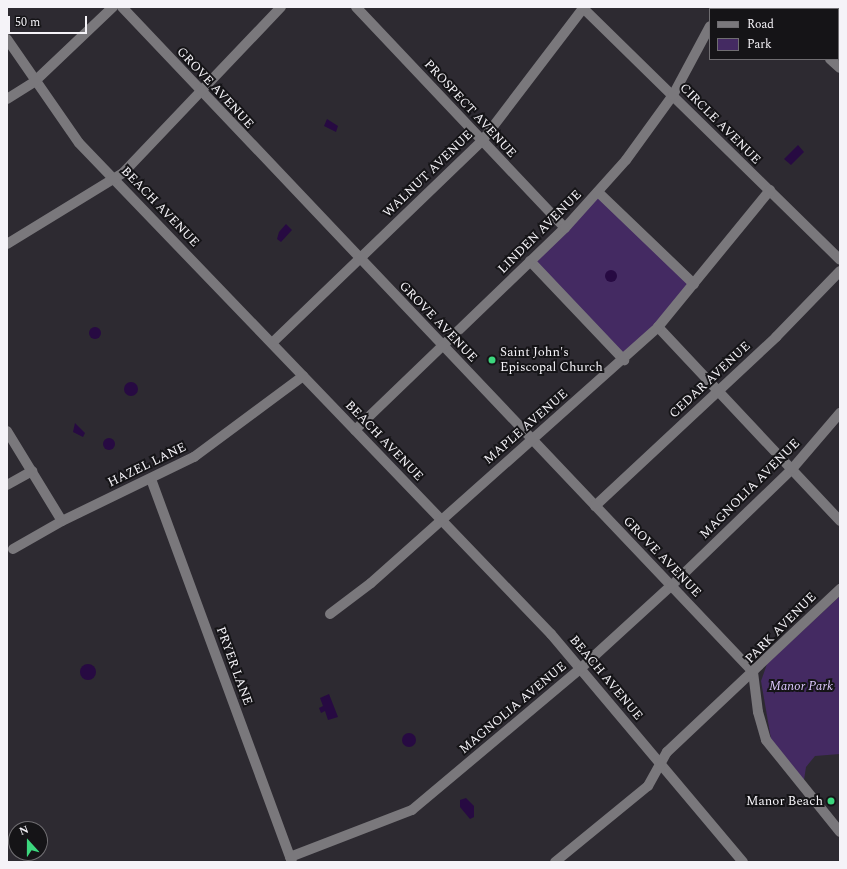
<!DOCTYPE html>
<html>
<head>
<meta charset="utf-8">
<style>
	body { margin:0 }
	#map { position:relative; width:847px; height:869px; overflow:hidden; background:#2d2a31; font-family:Spectral,serif }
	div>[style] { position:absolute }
	.green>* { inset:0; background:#442a62 }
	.water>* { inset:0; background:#270a42 }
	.round { border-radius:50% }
	.minor>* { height:10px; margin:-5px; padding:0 5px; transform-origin:5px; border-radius:5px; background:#7a787c }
	.dots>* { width:11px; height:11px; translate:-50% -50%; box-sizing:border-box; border:2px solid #151417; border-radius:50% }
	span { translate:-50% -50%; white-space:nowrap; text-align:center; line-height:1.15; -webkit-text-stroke:4px #151417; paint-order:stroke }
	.street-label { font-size:13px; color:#f5f3f8 }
	.poi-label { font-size:13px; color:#f5f3f8 }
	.left { translate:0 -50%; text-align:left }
	.right { translate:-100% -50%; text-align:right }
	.park-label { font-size:13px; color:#dcc7fd; font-style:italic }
	.frame { position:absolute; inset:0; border:8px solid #f5f3f8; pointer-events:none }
	.legend { position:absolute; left:709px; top:8px; width:130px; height:52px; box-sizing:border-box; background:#151417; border:1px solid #6f6d71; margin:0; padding:5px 7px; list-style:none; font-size:12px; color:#f5f3f8 }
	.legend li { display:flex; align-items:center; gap:8px; height:20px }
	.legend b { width:20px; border:1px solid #6f6d71 }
	.north { position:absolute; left:8px; top:821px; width:40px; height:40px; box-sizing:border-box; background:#151417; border:1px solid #6f6d71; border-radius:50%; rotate:339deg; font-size:11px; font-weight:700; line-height:16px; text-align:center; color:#f5f3f8 }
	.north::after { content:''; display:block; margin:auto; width:14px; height:18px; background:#3cd77e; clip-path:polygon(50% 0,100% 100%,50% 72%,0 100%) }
	.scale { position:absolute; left:8px; top:16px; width:79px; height:18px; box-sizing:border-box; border:2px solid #f5f3f8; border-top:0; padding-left:5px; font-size:12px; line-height:14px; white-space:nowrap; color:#f5f3f8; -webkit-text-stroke:3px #151417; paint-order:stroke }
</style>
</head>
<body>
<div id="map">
	<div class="green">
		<div style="clip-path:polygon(598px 196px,690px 284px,665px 316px,623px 355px,534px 261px)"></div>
		<div style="clip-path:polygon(840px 596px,840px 754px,815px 756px,806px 767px,804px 780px,771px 739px,761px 681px,767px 664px)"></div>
	</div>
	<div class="water">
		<div style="clip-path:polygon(327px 119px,338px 126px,336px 132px,324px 126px)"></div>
		<div style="clip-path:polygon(798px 145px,804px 152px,791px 165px,784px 159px)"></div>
		<div style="clip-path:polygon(286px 224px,292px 230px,281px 242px,277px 239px,279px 232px)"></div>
		<div class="round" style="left:605px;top:270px;width:12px;height:12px"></div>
		<div class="round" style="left:89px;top:327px;width:12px;height:12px"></div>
		<div class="round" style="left:124px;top:382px;width:14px;height:14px"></div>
		<div style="clip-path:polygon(75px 423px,85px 433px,83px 437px,73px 432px)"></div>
		<div class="round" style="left:103px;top:438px;width:12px;height:12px"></div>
		<div class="round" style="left:80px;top:664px;width:16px;height:16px"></div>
		<div style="clip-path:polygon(329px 694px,338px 717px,328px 720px,325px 711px,321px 713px,319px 708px,323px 706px,320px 698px)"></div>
		<div class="round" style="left:402px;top:733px;width:14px;height:14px"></div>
		<div style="clip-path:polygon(466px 798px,474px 806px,474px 817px,470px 819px,460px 807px,460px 800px)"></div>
	</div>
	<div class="minor">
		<div style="left:122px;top:7px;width:917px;rotate:46.5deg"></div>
		<div style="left:356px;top:7px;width:304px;rotate:46.6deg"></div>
		<div style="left:582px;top:7px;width:361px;rotate:44.4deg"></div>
		<div style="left:776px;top:7px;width:3px;rotate:45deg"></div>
		<div style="left:719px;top:9px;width:2px;rotate:-63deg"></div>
		<div style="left:7px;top:39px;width:126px;rotate:55.3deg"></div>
		<div style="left:79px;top:143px;width:681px;rotate:46.13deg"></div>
		<div style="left:551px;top:634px;width:298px;rotate:49.9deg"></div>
		<div style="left:830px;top:59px;width:13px;rotate:42deg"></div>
		<div style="left:7px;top:99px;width:32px;rotate:-32deg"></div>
		<div style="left:34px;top:82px;width:109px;rotate:-43.5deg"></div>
		<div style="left:598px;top:192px;width:133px;rotate:43.8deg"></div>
		<div style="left:7px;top:244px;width:136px;rotate:-31.5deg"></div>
		<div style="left:123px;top:173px;width:229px;rotate:-46.4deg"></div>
		<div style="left:530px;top:261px;width:137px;rotate:46.5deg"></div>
		<div style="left:658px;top:327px;width:266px;rotate:46.8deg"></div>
		<div style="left:272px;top:343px;width:291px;rotate:-43.9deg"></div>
		<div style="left:482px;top:141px;width:168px;rotate:-52.7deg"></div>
		<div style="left:355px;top:430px;width:291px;rotate:-43.9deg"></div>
		<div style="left:565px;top:228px;width:91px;rotate:-48.1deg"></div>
		<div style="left:626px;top:160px;width:80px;rotate:-54.1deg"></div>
		<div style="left:673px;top:95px;width:78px;rotate:-61.8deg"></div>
		<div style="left:7px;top:431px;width:105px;rotate:58.6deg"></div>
		<div style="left:151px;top:479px;width:408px;rotate:69.8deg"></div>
		<div style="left:7px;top:485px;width:29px;rotate:-29deg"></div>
		<div style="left:595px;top:506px;width:248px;rotate:-43deg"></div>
		<div style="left:776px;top:337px;width:92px;rotate:-45.9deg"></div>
		<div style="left:13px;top:549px;width:56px;rotate:-29.7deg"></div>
		<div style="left:62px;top:521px;width:147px;rotate:-25.9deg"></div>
		<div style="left:194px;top:457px;width:136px;rotate:-36.6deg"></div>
		<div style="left:330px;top:614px;width:51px;rotate:-37.1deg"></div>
		<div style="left:371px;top:583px;width:385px;rotate:-41.7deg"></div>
		<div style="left:658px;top:327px;width:177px;rotate:-50.7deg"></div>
		<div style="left:753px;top:672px;width:40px;rotate:82.9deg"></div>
		<div style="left:758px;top:712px;width:29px;rotate:74deg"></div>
		<div style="left:766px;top:740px;width:118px;rotate:51.2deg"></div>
		<div style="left:290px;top:857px;width:131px;rotate:-21.1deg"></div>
		<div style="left:412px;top:810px;width:221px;rotate:-40deg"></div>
		<div style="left:581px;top:668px;width:123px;rotate:-42.4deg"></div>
		<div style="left:672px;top:585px;width:167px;rotate:-44deg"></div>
		<div style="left:792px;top:469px;width:74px;rotate:-49.4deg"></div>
		<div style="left:555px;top:862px;width:120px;rotate:-39.3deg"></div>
		<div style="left:648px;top:786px;width:39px;rotate:-61deg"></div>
		<div style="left:667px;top:752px;width:238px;rotate:-43.3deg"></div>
	</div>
	<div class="dots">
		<div style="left:492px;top:360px;background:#3cd77e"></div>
		<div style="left:831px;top:801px;background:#3cd77e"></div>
	</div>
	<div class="street-label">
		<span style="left:215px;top:88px;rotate:47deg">GROVE AVENUE</span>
		<span style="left:470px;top:109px;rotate:47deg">PROSPECT AVENUE</span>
		<span style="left:720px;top:124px;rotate:45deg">CIRCLE AVENUE</span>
		<span style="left:428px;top:174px;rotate:-44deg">WALNUT AVENUE</span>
		<span style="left:160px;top:207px;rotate:46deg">BEACH AVENUE</span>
		<span style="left:540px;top:232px;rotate:-45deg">LINDEN AVENUE</span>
		<span style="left:438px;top:322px;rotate:46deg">GROVE AVENUE</span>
		<span style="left:710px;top:380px;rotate:-43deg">CEDAR AVENUE</span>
		<span style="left:526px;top:427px;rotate:-41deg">MAPLE AVENUE</span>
		<span style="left:384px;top:441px;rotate:46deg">BEACH AVENUE</span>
		<span style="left:147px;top:465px;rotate:-26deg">HAZEL LANE</span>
		<span style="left:750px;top:489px;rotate:-45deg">MAGNOLIA AVENUE</span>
		<span style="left:662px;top:557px;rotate:46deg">GROVE AVENUE</span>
		<span style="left:781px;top:628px;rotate:-45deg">PARK AVENUE</span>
		<span style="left:234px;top:666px;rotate:70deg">PRYER LANE</span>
		<span style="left:606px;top:678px;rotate:50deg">BEACH AVENUE</span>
		<span style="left:513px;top:708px;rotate:-40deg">MAGNOLIA AVENUE</span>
	</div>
	<div class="poi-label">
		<span class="left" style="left:500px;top:360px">Saint John's<br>Episcopal Church</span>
		<span class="right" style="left:823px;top:801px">Manor Beach</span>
	</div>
	<div class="park-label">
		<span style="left:801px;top:686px">Manor Park</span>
	</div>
	<div class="frame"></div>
	<ul class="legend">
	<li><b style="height:5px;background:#7a787c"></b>Road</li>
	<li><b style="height:11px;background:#442a62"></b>Park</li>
	</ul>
	<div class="north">N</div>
	<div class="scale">50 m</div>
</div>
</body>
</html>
